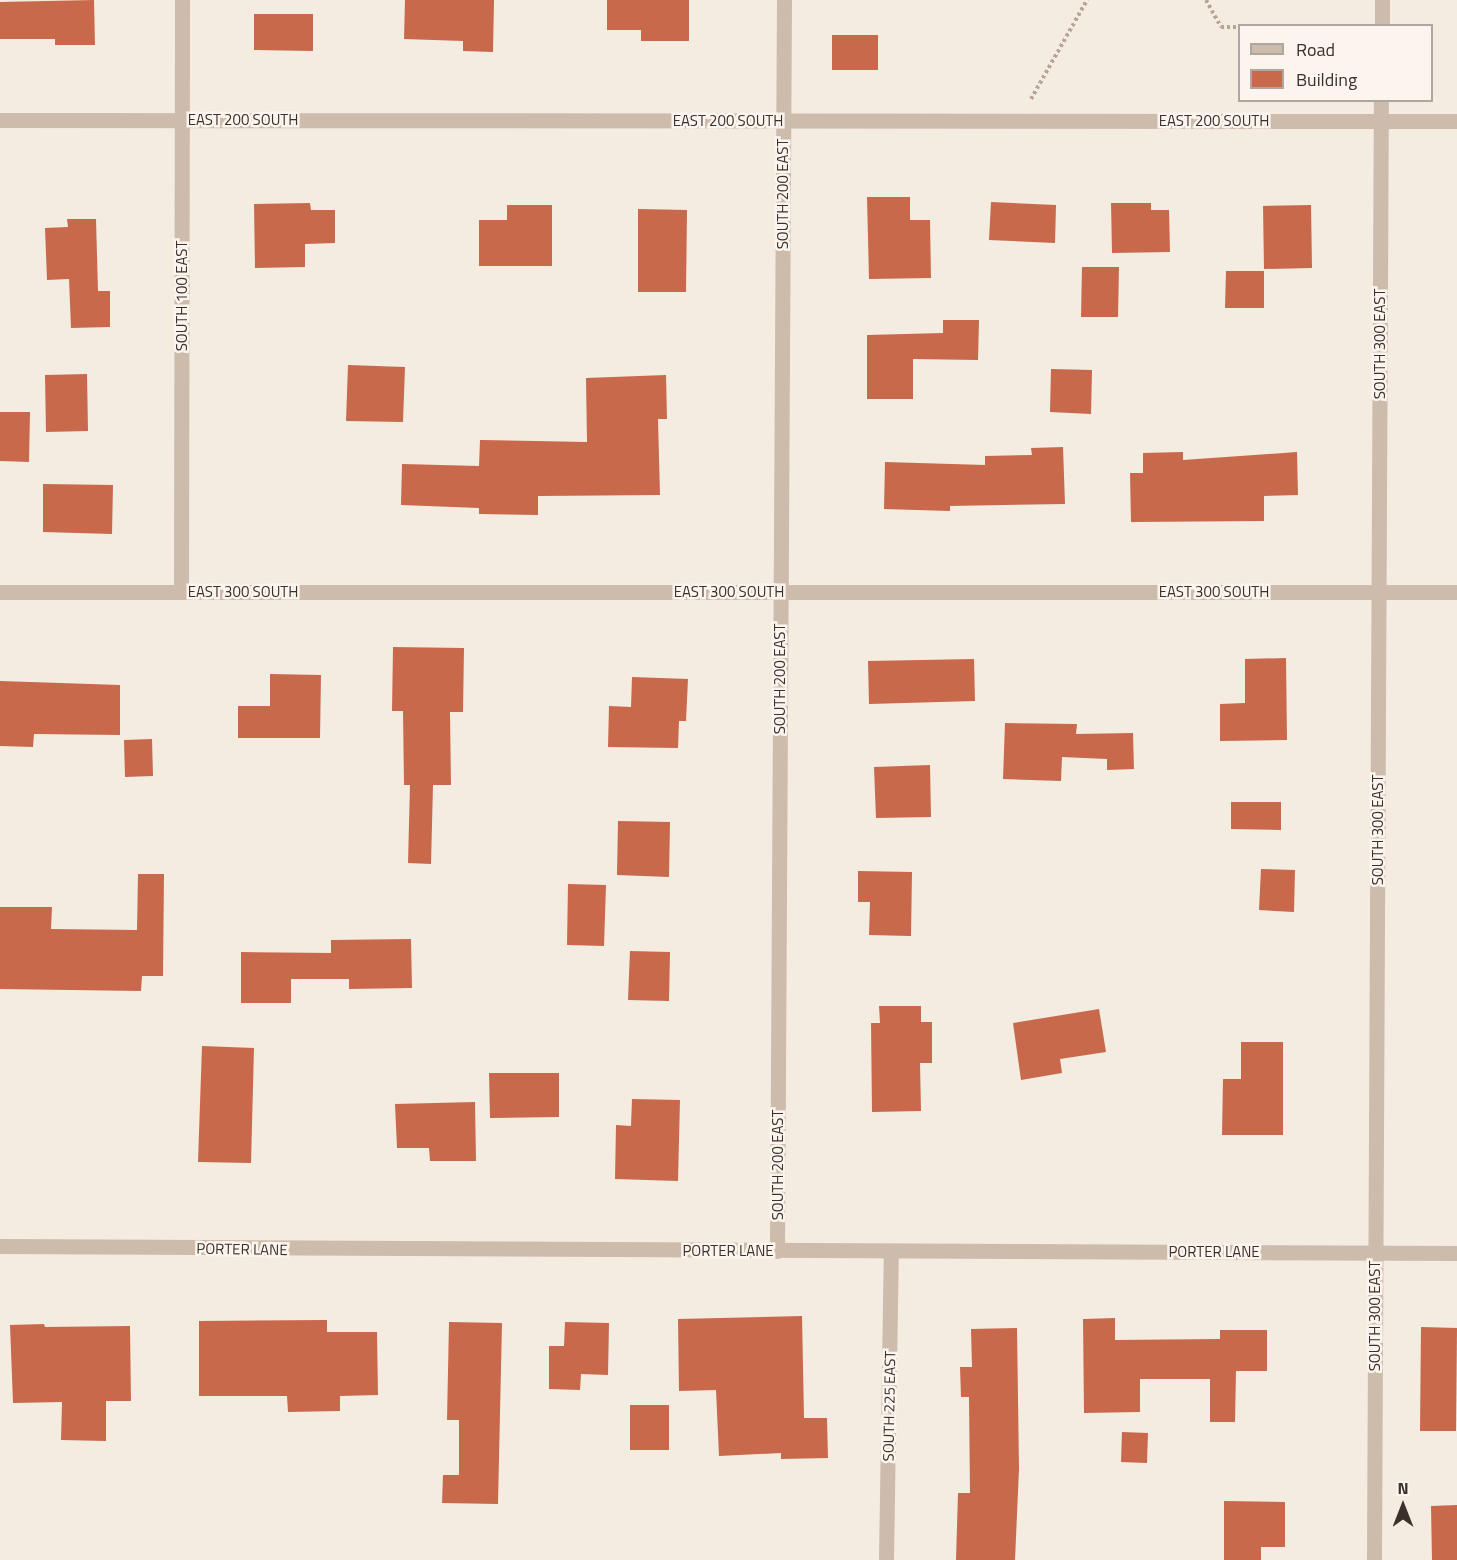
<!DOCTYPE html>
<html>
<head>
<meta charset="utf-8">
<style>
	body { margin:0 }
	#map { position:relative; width:1457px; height:1560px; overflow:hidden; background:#f4ebe1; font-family:"Titillium Web",sans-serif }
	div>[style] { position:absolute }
	.building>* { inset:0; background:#c8694b }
	.path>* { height:4px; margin-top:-2px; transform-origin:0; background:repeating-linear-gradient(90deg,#b9a596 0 3px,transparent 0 6px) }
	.minor>* { height:15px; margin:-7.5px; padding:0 7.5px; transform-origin:7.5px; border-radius:7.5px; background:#cdbbac }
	span { translate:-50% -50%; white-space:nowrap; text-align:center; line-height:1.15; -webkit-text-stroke:5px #fbf5ee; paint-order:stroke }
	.street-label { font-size:15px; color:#3b302b }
	.legend { position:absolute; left:1238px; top:24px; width:195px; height:78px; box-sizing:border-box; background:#fbf5ee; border:2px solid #aea6a0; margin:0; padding:8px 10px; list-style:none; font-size:18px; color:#3b302b }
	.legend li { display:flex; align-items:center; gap:12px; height:30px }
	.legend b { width:30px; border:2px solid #aea6a0 }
	.north { position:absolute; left:1373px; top:1476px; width:60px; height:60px; -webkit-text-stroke:4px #fbf5ee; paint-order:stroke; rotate:0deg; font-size:16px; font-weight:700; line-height:24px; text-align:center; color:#3b302b }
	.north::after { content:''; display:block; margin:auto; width:21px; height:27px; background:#3b302b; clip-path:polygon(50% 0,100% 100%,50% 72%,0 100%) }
</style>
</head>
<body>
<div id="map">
	<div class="building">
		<div style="clip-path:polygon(94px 0,95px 45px,55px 45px,55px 39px,0 39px,0 2px)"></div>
		<div style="clip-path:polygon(405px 0,494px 0,493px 52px,463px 51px,463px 41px,404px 39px)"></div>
		<div style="clip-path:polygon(607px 0,689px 0,689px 41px,641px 41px,641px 30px,607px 30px)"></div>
		<div style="clip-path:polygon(254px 14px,313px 14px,313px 51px,254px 50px)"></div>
		<div style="clip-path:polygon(832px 35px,878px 35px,878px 70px,832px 70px)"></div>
		<div style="clip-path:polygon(867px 197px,910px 197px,910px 220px,930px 220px,931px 278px,869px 279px)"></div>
		<div style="clip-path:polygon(991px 202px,1056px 205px,1055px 243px,989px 240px)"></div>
		<div style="clip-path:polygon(310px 203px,311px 210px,335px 210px,335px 243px,305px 244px,305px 267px,255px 268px,254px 204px)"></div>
		<div style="clip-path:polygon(1111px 203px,1151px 203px,1151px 210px,1169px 210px,1170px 252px,1112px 253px)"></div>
		<div style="clip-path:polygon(507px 205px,552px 205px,552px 266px,479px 266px,479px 220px,507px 220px)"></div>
		<div style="clip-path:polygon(1311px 205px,1312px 268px,1264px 269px,1263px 206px)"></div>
		<div style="clip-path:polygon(638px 209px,687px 210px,686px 292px,638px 292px)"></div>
		<div style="clip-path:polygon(67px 219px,96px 219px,98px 291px,110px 291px,110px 327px,71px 328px,69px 279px,47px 280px,45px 228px,68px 227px)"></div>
		<div style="clip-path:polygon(1082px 267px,1119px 267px,1118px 317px,1081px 317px)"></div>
		<div style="clip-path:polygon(1226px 271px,1264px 271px,1264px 308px,1225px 308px)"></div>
		<div style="clip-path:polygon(943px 320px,979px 320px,978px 360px,913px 359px,913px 399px,867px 399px,867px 335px,943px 333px)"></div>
		<div style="clip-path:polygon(348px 365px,405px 367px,403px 422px,346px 421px)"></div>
		<div style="clip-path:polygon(1051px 369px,1092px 370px,1091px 414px,1050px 412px)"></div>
		<div style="clip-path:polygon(87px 374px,88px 431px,46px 432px,45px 375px)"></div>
		<div style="clip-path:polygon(666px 375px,667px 419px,658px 419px,660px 495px,538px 496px,538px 515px,479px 514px,479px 508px,401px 505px,402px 464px,479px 466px,480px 440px,587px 442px,586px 378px)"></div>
		<div style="clip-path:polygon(0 412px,30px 412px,29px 462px,0 461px)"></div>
		<div style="clip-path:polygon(1063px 447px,1065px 504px,950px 506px,950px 511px,884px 509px,885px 462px,985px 465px,985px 456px,1032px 455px,1031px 448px)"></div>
		<div style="clip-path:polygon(1183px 452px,1183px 460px,1297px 452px,1298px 495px,1264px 496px,1264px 521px,1131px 522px,1130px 473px,1143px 473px,1143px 453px)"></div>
		<div style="clip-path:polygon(43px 484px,113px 485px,112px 534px,43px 532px)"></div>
		<div style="clip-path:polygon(393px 647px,464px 648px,463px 712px,450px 712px,451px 785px,433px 785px,431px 864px,408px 863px,410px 785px,404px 785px,403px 711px,392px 711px)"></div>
		<div style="clip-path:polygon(1286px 658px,1287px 740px,1220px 741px,1220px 704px,1245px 703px,1245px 659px)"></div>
		<div style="clip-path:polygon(974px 659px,975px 701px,869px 704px,868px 661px)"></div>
		<div style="clip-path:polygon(270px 674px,321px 675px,320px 738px,238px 738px,238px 706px,270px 706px)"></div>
		<div style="clip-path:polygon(632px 677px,688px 679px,686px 721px,679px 721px,678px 748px,608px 747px,609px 706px,631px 707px)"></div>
		<div style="clip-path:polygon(0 681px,120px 685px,120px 735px,34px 734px,33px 747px,0 746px)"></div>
		<div style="clip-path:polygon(1005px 723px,1077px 724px,1076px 734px,1133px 733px,1134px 769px,1107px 770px,1107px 759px,1062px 757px,1061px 781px,1003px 779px)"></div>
		<div style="clip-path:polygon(152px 739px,153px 776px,125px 777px,124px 740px)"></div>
		<div style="clip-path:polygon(930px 765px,931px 817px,876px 818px,874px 767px)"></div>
		<div style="clip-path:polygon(1231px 802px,1281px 802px,1281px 830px,1231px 829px)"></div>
		<div style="clip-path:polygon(618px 821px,670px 822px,669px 877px,617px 875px)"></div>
		<div style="clip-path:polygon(1261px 869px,1295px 870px,1294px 912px,1259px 910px)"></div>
		<div style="clip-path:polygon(858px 871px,912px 872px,911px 936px,869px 935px,870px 902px,858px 902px)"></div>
		<div style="clip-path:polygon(138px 874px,164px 874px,163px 976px,142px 976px,141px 991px,0 989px,0 907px,52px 907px,51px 929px,137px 930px)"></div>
		<div style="clip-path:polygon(568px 884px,606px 885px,604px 946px,567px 945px)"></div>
		<div style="clip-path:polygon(411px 939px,412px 988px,349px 989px,349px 979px,291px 979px,291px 1003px,241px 1003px,241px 952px,331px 953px,331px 940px)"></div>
		<div style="clip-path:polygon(630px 951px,670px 952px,669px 1001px,628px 1000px)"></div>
		<div style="clip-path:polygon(879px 1006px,921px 1006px,921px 1022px,932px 1022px,932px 1063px,920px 1063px,921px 1111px,872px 1112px,871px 1023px,880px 1023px)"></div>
		<div style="clip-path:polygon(1099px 1009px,1106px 1052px,1060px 1059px,1062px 1073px,1021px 1080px,1013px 1023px)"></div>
		<div style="clip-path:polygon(1241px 1042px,1283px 1042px,1283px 1135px,1222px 1135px,1223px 1079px,1241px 1079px)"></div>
		<div style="clip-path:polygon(202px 1046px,254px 1048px,251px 1163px,198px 1162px)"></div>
		<div style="clip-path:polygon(489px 1073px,559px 1073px,559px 1117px,490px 1118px)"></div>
		<div style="clip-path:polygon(632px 1099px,680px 1100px,678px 1181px,615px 1179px,616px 1125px,631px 1126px)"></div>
		<div style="clip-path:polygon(475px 1102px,476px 1161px,430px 1161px,429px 1148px,397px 1148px,395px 1104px)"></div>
		<div style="clip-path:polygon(802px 1316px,804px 1418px,827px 1418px,828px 1458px,781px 1459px,781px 1453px,719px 1456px,716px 1390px,679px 1391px,678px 1319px)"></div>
		<div style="clip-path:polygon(1115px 1318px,1115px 1340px,1220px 1339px,1220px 1330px,1267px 1330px,1267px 1371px,1236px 1371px,1235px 1422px,1210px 1422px,1210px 1379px,1140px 1379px,1140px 1412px,1084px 1413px,1083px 1319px)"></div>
		<div style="clip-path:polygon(327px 1320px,327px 1332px,377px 1332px,378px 1395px,340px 1396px,340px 1411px,288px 1412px,287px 1396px,199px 1396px,199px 1321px)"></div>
		<div style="clip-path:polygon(449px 1322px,502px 1323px,498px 1504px,442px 1503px,443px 1475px,459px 1475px,459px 1420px,447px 1420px)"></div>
		<div style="clip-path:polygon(565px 1322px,609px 1323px,608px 1375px,581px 1374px,580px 1390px,549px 1389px,549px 1346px,564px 1346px)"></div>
		<div style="clip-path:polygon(44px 1324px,45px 1327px,130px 1326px,131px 1401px,106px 1401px,106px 1441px,61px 1440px,62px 1402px,13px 1403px,10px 1325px)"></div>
		<div style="clip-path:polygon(1421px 1327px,1457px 1328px,1456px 1431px,1420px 1431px)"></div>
		<div style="clip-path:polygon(1017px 1328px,1019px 1469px,1015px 1560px,956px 1560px,958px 1493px,970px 1493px,969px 1397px,961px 1397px,960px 1367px,972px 1367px,971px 1329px)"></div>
		<div style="clip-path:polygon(630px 1405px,669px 1405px,669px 1450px,630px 1450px)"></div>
		<div style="clip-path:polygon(1122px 1432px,1148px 1433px,1147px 1463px,1121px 1462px)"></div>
		<div style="clip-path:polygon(1224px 1501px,1285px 1502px,1285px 1547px,1261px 1547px,1261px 1560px,1224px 1560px)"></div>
		<div style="clip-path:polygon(1457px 1505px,1457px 1560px,1432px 1560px,1431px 1506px)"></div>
	</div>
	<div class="path">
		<div style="left:1206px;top:0;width:31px;rotate:61deg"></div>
		<div style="left:1221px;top:27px;width:19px"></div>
		<div style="left:1031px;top:99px;width:114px;rotate:-60.5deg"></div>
	</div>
	<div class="minor">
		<div style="left:1382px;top:26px;width:26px;rotate:-90deg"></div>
		<div style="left:0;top:120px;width:1457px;rotate:0.04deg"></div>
		<div style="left:0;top:592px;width:1457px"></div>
		<div style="left:181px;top:592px;width:592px;rotate:-89.9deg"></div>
		<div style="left:0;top:1246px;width:1457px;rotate:0.28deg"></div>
		<div style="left:777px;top:1251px;width:1251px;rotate:-89.68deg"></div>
		<div style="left:886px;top:1560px;width:309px;rotate:-89.1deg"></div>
		<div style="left:1374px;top:1560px;width:1460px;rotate:-89.73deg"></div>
	</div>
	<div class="street-label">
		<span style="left:243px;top:120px">EAST 200 SOUTH</span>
		<span style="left:728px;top:121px">EAST 200 SOUTH</span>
		<span style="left:1214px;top:121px">EAST 200 SOUTH</span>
		<span style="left:783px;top:194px;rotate:-90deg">SOUTH 200 EAST</span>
		<span style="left:182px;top:296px;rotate:-90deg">SOUTH 100 EAST</span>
		<span style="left:1380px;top:344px;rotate:-90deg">SOUTH 300 EAST</span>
		<span style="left:243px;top:592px">EAST 300 SOUTH</span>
		<span style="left:729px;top:592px">EAST 300 SOUTH</span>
		<span style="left:1214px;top:592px">EAST 300 SOUTH</span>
		<span style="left:780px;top:679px;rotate:-90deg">SOUTH 200 EAST</span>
		<span style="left:1378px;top:830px;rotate:-90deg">SOUTH 300 EAST</span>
		<span style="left:778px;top:1165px;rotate:-90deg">SOUTH 200 EAST</span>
		<span style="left:242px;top:1249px;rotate:1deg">PORTER LANE</span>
		<span style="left:728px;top:1251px">PORTER LANE</span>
		<span style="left:1214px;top:1252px">PORTER LANE</span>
		<span style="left:1375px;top:1316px;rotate:-90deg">SOUTH 300 EAST</span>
		<span style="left:889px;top:1406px;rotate:-89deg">SOUTH 225 EAST</span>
	</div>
	<ul class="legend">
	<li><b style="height:8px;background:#cdbbac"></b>Road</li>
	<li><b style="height:16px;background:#c8694b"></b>Building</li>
	</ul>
	<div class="north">N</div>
</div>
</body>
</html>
